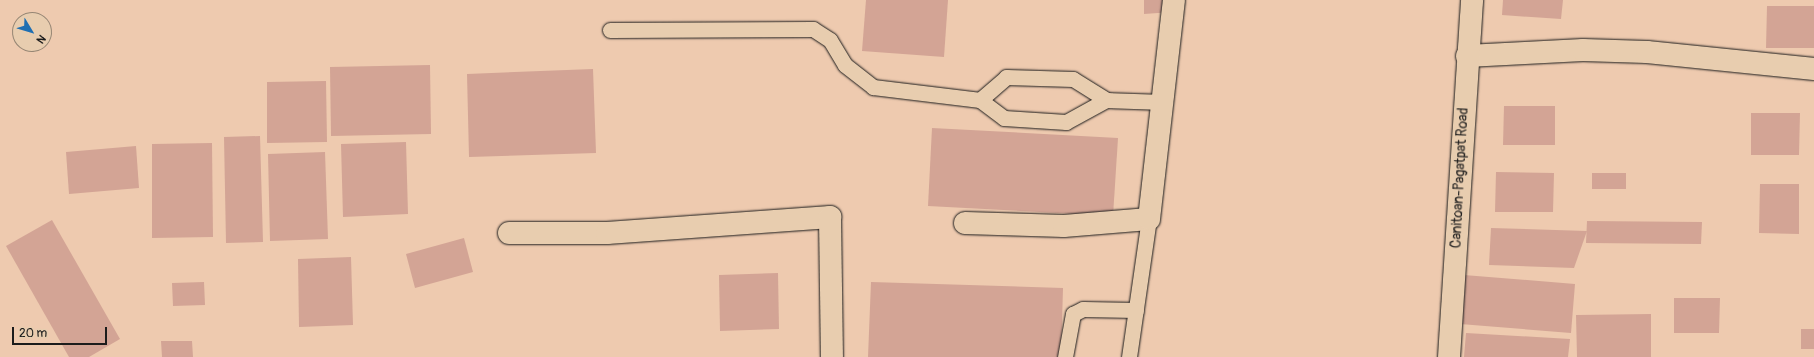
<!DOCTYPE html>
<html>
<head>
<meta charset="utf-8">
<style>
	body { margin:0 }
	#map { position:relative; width:1814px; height:357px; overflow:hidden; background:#eecaaf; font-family:Pangolin,sans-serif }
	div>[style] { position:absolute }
	.building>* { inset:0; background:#d3a495 }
	.roads { filter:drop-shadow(0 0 1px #1c1c1c) drop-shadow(0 0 1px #1c1c1c) }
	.service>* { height:15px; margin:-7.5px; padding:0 7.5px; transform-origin:7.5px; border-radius:7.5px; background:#e8cdaf }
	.minor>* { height:22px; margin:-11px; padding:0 11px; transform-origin:11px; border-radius:11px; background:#e8cdaf }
	.tertiary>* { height:22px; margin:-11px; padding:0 11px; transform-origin:11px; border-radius:11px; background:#e8cdaf }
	span { translate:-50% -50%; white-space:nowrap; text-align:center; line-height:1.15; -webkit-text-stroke:4px #e8cdaf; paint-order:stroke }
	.street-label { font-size:14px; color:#1c1c1c }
	.north { position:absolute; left:12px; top:12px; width:40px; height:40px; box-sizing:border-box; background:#e8cdaf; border:1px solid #968674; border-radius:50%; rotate:128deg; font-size:11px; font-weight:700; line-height:16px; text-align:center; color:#1c1c1c }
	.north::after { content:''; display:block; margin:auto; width:14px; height:18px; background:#1f6fb2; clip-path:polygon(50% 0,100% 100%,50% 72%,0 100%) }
	.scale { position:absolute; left:12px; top:327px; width:95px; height:18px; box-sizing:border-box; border:2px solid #1c1c1c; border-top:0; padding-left:5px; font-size:12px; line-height:14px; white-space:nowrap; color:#1c1c1c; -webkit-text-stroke:3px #e8cdaf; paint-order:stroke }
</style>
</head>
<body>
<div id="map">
	<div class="building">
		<div style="clip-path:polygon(866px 0,948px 0,944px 57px,862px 51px)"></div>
		<div style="clip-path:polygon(1144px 0,1173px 0,1172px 12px,1144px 14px)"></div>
		<div style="clip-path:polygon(1503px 0,1563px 0,1561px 19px,1502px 15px)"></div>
		<div style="clip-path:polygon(1767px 6px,1814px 6px,1814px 48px,1766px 48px)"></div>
		<div style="clip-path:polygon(430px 65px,431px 134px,331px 136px,330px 67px)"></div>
		<div style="clip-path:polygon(593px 69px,596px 153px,469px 157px,467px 74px)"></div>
		<div style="clip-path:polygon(326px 81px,327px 142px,267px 143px,267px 82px)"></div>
		<div style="clip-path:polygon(1504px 106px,1555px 106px,1555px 145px,1503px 145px)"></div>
		<div style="clip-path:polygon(1751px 113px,1800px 113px,1799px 155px,1751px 155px)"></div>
		<div style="clip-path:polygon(932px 128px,1118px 138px,1113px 216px,928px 206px)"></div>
		<div style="clip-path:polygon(260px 136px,263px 242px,226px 243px,224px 137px)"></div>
		<div style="clip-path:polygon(406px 142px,408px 214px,343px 217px,341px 144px)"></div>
		<div style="clip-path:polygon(212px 143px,213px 237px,152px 238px,152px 144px)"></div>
		<div style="clip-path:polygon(136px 146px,139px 188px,69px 194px,66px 152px)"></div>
		<div style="clip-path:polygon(325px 152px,328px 239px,270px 241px,268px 154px)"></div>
		<div style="clip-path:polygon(1496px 172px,1554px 173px,1553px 212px,1495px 212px)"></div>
		<div style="clip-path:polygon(1592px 173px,1626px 173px,1626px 189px,1592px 189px)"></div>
		<div style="clip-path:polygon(1760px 184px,1799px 184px,1799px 234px,1759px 233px)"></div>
		<div style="clip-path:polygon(52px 220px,120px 339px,89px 357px,69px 357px,6px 246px)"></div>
		<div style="clip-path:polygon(1587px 221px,1702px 222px,1701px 244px,1586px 243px)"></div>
		<div style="clip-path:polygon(1491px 228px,1587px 231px,1574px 268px,1489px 265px)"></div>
		<div style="clip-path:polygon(464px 238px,473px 272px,415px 288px,406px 254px)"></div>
		<div style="clip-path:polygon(351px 257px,353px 325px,299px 327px,298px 259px)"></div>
		<div style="clip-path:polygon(778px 273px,779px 329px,720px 331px,719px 275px)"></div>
		<div style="clip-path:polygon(1464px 275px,1575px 284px,1571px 333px,1460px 324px)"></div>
		<div style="clip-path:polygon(204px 282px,205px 305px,173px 306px,172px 283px)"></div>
		<div style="clip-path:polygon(871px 282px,1063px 288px,1061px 357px,868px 357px)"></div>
		<div style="clip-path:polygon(1674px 298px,1720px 298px,1719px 333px,1674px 333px)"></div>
		<div style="clip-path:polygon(1651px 314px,1651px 357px,1577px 357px,1576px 315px)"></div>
		<div style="clip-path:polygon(1801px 329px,1814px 329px,1814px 349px,1801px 349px)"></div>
		<div style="clip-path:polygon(1466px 333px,1570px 339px,1568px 357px,1464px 357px)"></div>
		<div style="clip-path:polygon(161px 341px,192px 341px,193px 357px,162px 357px)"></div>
	</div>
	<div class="roads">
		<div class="service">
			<div style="left:610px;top:30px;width:203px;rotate:-0.3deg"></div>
			<div style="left:813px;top:29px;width:20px;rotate:33deg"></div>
			<div style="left:830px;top:40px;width:29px;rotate:59deg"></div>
			<div style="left:845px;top:65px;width:36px;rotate:38deg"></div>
			<div style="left:873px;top:87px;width:108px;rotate:6.9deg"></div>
			<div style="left:980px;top:100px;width:30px;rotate:37deg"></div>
			<div style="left:1004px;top:118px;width:62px;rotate:3.7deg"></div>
			<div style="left:1066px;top:122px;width:46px;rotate:-28.8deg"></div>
			<div style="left:980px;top:100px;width:35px;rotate:-41deg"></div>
			<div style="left:1006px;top:77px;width:67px;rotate:1.7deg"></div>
			<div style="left:1073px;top:79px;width:39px;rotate:32deg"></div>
			<div style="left:1106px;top:100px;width:58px;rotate:2deg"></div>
			<div style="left:1065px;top:357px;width:44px;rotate:-79.5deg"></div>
			<div style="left:1073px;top:314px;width:11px;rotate:-27deg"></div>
			<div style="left:1083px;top:309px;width:53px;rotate:1.1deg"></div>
			<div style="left:1129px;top:357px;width:139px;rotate:-81.8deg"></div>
		</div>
		<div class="minor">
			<div style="left:1467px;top:56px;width:116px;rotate:-3deg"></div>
			<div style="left:1583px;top:50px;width:64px;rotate:1.8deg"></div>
			<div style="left:1647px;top:52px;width:168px;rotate:5.8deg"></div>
			<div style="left:965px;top:223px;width:99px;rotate:1.7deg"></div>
			<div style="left:1064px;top:226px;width:85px;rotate:-4.7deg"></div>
			<div style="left:1149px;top:219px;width:220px;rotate:-83.5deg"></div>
			<div style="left:509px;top:233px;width:98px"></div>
			<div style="left:607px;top:233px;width:224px;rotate:-4.1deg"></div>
			<div style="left:830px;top:217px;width:140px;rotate:89.2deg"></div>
		</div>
		<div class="tertiary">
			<div style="left:1449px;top:357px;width:358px;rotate:-86.3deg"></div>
		</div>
	</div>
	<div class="street-label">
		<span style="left:1460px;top:178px;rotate:-87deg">Canitoan-Pagatpat Road</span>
	</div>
	<div class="north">N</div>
	<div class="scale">20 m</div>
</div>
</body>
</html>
